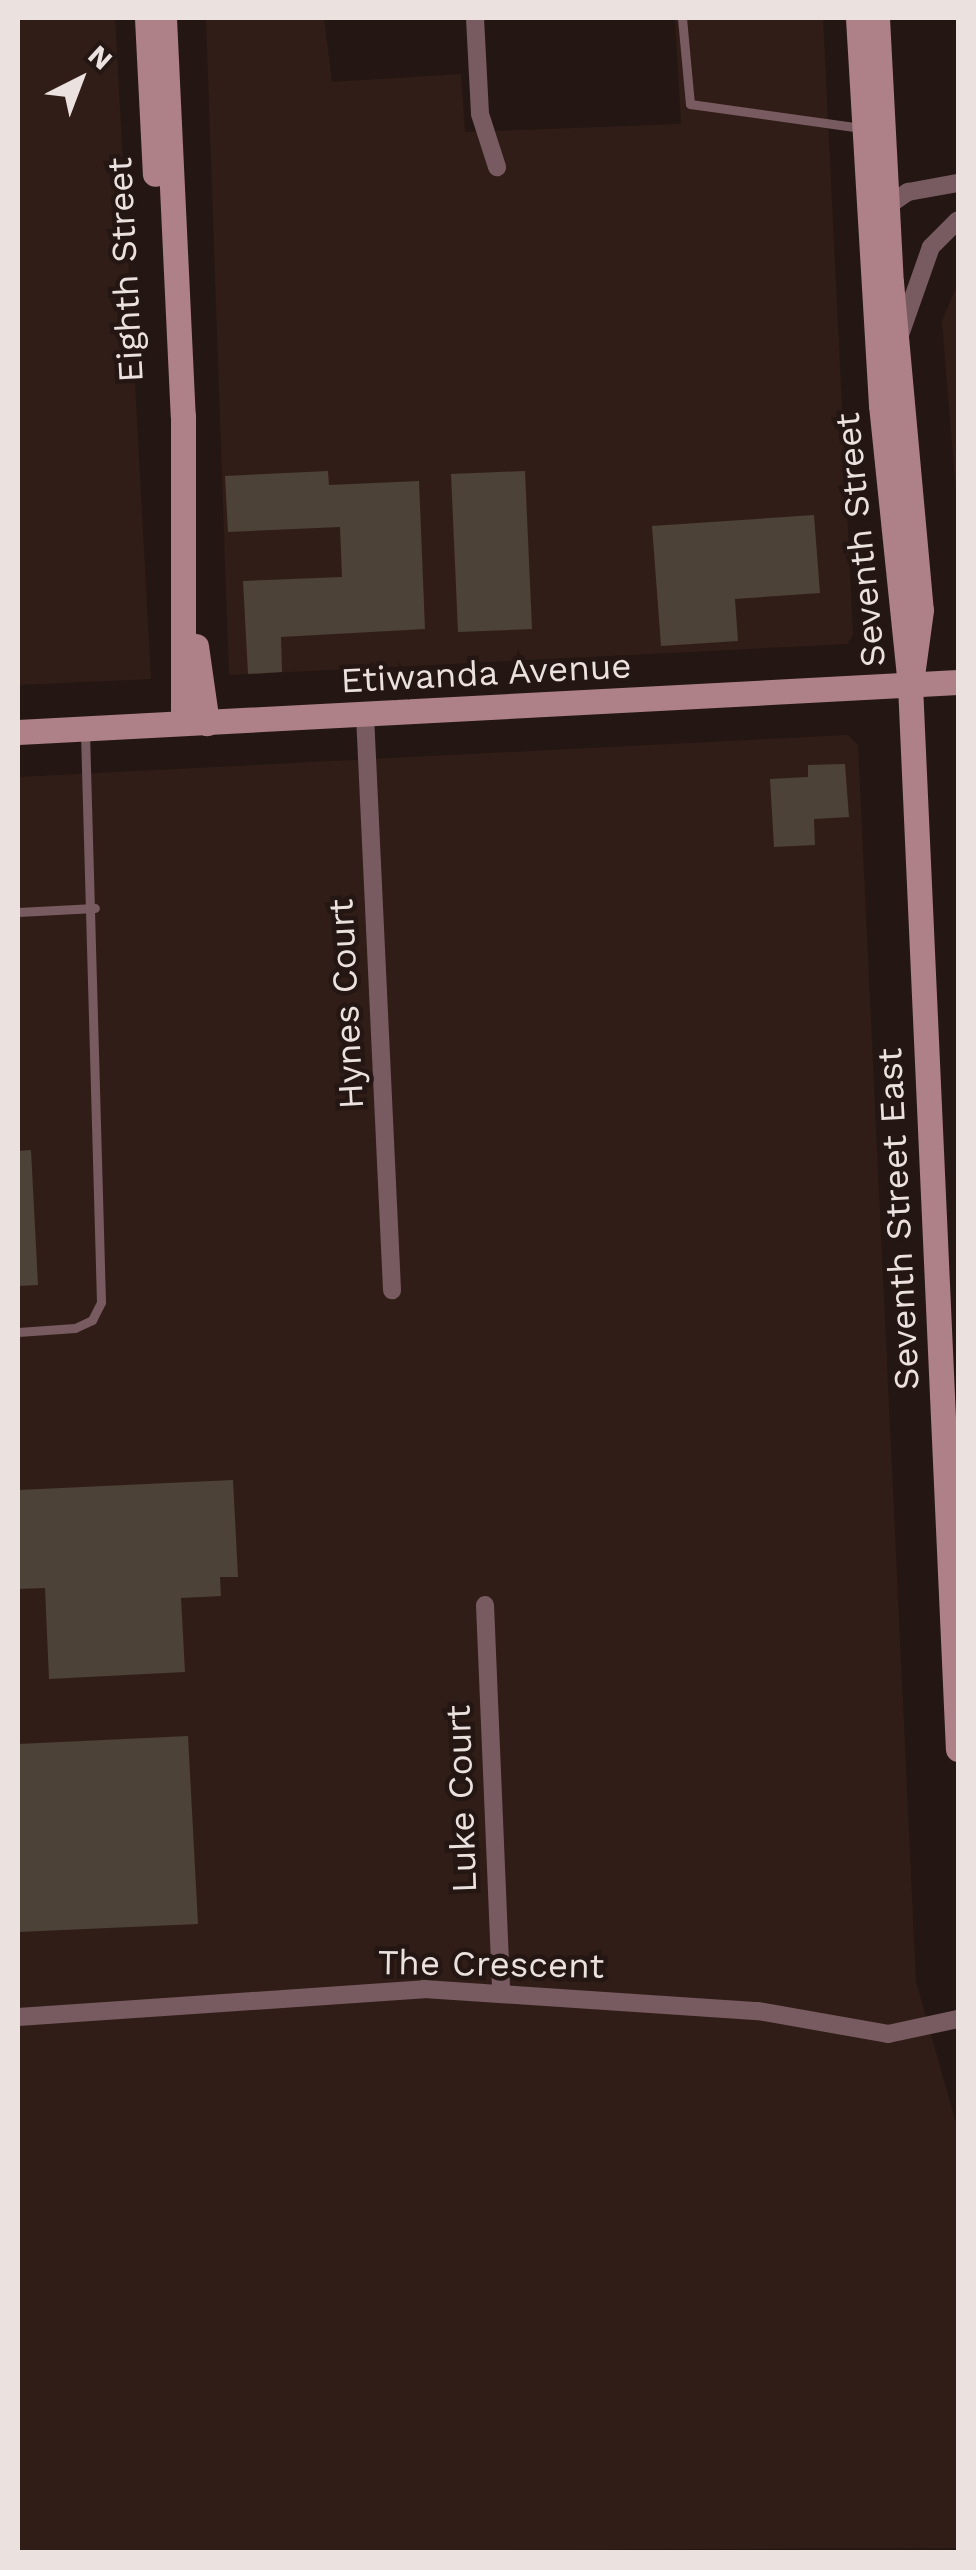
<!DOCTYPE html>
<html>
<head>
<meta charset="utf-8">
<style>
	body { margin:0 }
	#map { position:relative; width:976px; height:2570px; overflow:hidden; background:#241713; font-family:"Work Sans",sans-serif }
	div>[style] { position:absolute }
	.built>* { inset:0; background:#311d17 }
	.building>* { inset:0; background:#4c4237 }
	.lane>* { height:9px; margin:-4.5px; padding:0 4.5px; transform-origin:4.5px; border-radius:4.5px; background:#785b60 }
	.street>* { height:18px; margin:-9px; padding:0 9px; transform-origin:9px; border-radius:9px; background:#785b60 }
	.secondary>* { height:25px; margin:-12.5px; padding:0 12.5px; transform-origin:12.5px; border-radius:12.5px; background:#ae8087 }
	span { translate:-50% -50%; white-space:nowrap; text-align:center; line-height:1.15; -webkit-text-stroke:9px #241713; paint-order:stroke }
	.street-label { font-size:35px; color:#ebe1de }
	.frame { position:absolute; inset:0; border:20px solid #ebe1de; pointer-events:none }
	.north { position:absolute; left:30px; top:30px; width:100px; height:100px; -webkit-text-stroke:8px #241713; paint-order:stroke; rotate:42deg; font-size:28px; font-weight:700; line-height:40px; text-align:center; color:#ebe1de }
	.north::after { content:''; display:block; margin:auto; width:35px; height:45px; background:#ebe1de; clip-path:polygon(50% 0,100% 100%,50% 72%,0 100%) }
</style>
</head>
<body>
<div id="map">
	<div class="built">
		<div style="clip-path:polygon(18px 18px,115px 18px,151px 679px,18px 685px)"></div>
		<div style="clip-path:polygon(206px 18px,324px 18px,332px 82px,461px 74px,465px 132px,681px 124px,675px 18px,823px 18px,853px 635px,847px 644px,229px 675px)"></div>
		<div style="clip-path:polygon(958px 284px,958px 515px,942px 321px)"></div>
		<div style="clip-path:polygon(848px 735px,858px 745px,916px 1982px,958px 2130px,958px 2548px,18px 2552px,18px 777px)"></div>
	</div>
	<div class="building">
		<div style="clip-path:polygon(328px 471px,329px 485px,419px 481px,425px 629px,281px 637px,282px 672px,248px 674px,243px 581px,342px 577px,340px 527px,228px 532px,225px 476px)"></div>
		<div style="clip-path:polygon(525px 471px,532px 629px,458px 632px,451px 474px)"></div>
		<div style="clip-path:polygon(814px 515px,820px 593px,735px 599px,738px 641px,661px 646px,652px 526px)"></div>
		<div style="clip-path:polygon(845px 764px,849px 817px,814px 819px,815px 845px,774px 847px,770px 779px,808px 777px,808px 765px)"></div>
		<div style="clip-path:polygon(31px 1150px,38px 1285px,18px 1286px,18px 1151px)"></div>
		<div style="clip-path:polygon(233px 1480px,238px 1577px,220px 1577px,221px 1596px,181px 1598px,185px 1672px,49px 1679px,45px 1588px,18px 1589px,18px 1490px)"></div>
		<div style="clip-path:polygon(188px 1736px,198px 1924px,18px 1932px,18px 1744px)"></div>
	</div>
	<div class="lane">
		<div style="left:682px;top:18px;width:86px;rotate:84.7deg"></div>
		<div style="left:690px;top:104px;width:173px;rotate:8deg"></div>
		<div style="left:18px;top:912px;width:77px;rotate:-3deg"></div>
		<div style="left:18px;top:1332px;width:57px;rotate:-4deg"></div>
		<div style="left:75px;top:1328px;width:19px;rotate:-25deg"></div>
		<div style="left:92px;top:1320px;width:20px;rotate:-63deg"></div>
		<div style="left:101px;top:1302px;width:571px;rotate:-91.61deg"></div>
	</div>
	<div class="street">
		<div style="left:475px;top:18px;width:96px;rotate:87deg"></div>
		<div style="left:480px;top:114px;width:56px;rotate:72.2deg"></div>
		<div style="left:882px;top:210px;width:32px;rotate:-35deg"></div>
		<div style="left:908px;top:192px;width:51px;rotate:-10.2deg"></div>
		<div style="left:901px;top:332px;width:90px;rotate:-70.6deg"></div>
		<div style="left:931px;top:247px;width:38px;rotate:-45deg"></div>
		<div style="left:365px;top:715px;width:576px;rotate:87.31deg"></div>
		<div style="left:485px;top:1605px;width:385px;rotate:87.6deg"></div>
		<div style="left:18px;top:2017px;width:407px;rotate:-3.9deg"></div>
		<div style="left:424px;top:1989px;width:335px;rotate:3.8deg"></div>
		<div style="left:758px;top:2011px;width:132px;rotate:10deg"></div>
		<div style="left:888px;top:2034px;width:72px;rotate:-12.1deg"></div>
	</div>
	<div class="secondary">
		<div style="left:147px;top:18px;width:156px;rotate:87.1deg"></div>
		<div style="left:164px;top:18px;width:398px;rotate:87.3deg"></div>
		<div style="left:183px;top:416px;width:307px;rotate:90deg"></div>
		<div style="left:858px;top:18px;width:388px;rotate:86.6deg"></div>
		<div style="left:881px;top:405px;width:281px;rotate:84.1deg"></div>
		<div style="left:910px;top:685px;width:1065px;rotate:87.42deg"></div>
		<div style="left:877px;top:18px;width:264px;rotate:87deg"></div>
		<div style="left:891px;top:282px;width:329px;rotate:84.8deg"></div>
		<div style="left:921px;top:610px;width:67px;rotate:97.8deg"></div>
		<div style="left:196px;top:646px;width:78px;rotate:81.9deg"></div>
		<div style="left:18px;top:732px;width:941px;rotate:-3.04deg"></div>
	</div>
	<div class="street-label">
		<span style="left:125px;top:270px;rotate:-93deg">Eighth Street</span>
		<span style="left:860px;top:540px;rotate:-96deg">Seventh Street</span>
		<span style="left:486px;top:673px;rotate:-3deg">Etiwanda Avenue</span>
		<span style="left:346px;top:1004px;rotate:-93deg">Hynes Court</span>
		<span style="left:898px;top:1219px;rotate:-93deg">Seventh Street East</span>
		<span style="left:461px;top:1799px;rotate:-92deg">Luke Court</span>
		<span style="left:491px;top:1964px;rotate:1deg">The Crescent</span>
	</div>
	<div class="frame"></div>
	<div class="north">N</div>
</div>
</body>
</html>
